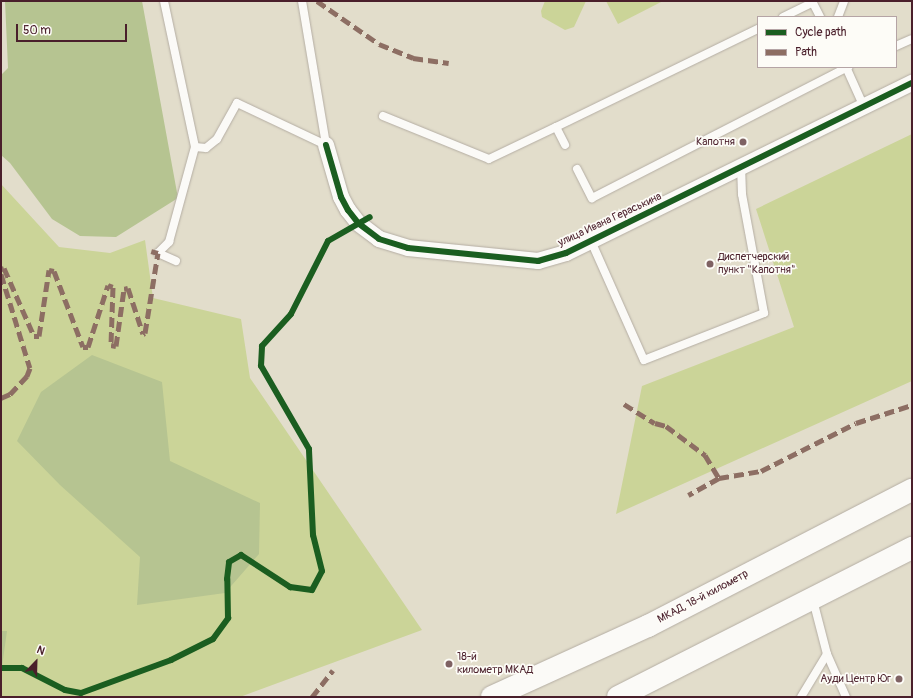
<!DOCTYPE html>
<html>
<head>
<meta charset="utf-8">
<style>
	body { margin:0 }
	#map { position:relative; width:913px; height:698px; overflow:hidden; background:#e2ddcb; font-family:Pangolin,sans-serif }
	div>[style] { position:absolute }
	.green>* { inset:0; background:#cbd498 }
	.forest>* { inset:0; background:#b6c491 }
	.roads { filter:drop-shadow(0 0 1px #b4ada3) drop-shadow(0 0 1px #b4ada3) }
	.lane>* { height:8px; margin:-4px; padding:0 4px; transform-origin:4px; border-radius:4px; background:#fbfaf7 }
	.street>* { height:16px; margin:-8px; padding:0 8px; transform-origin:8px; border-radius:8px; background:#fbfaf7 }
	.highway>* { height:22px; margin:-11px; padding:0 11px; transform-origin:11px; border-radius:11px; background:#fbfaf7 }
	.quiet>* { height:5px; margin-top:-2.5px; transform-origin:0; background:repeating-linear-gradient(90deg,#8d6e63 0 10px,transparent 0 15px) }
	.cycleway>* { height:6px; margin:-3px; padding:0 3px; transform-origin:3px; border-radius:3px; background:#1b5e20 }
	.dots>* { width:11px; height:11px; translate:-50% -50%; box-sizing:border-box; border:2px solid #fdfcf7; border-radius:50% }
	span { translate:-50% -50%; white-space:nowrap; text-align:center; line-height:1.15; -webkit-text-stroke:3.5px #fdfcf7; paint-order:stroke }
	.poi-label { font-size:11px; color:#4a1f2b }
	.right { translate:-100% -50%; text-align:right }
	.left { translate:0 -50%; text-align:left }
	.street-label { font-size:11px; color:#4a1f2b }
	.frame { position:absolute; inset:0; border:2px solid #4a1f2b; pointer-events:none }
	.legend { position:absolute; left:757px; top:16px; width:140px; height:52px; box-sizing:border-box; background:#fdfcf7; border:1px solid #b5a4a5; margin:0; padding:5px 7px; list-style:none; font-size:12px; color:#4a1f2b }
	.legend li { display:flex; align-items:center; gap:8px; height:20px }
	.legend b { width:20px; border:1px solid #b5a4a5 }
	.north { position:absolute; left:16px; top:642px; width:40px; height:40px; -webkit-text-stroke:3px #fdfcf7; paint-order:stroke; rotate:23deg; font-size:11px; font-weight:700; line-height:16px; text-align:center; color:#4a1f2b }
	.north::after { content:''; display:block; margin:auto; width:14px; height:18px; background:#4a1f2b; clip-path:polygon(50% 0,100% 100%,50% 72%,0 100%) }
	.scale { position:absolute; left:16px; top:24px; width:111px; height:18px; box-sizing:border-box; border:2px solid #4a1f2b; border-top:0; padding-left:5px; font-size:12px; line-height:14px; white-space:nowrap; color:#4a1f2b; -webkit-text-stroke:3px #fdfcf7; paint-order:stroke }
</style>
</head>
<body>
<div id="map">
	<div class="green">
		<div style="clip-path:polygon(545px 1px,586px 1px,574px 27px,565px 30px,542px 17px,541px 11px)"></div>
		<div style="clip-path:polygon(606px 1px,663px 1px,618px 24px)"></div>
		<div style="clip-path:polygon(912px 134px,912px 381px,616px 514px,642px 386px,794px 327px,756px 209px)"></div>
		<div style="clip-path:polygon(1px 184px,59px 247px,110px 253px,145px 240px,153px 298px,241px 319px,250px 378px,422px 630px,240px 697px,1px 697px)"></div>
	</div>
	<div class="forest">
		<div style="clip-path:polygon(5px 1px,142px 1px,178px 198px,116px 237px,80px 236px,52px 219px,10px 163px,1px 155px,1px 75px,8px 68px)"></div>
		<div style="clip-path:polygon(92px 355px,162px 382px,170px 461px,260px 503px,259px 554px,225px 593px,137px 605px,140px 557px,60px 485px,17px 441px,41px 392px)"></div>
		<div style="clip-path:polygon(1px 631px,7px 631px,1px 674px)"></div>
	</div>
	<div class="roads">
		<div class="lane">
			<div style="left:164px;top:1px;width:149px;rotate:78deg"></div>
			<div style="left:302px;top:1px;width:146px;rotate:80.5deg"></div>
			<div style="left:812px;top:1px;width:18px;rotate:63deg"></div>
			<div style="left:783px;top:17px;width:32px;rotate:-26deg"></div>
			<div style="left:838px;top:17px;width:17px;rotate:-69deg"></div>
			<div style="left:896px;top:46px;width:17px;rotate:-24deg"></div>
			<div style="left:846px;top:67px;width:44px;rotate:65.8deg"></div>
			<div style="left:383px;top:116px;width:114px;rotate:22.1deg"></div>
			<div style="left:489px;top:159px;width:74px;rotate:-25.5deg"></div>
			<div style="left:556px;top:127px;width:20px;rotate:63deg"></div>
			<div style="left:556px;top:127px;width:225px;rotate:-25.9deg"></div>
			<div style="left:577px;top:169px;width:33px;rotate:63deg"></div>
			<div style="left:592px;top:198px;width:288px;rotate:-27.1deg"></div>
			<div style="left:591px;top:241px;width:130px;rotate:66deg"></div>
			<div style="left:644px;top:360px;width:129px;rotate:-21.4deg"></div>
			<div style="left:764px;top:313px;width:121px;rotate:-100.5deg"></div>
			<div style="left:742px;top:194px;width:26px;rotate:-92deg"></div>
			<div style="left:176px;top:261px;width:20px;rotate:-156deg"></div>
			<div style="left:158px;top:253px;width:16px;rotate:-45deg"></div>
			<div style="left:169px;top:242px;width:98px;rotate:-74.7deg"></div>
			<div style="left:195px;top:147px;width:11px;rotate:5deg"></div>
			<div style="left:206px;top:148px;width:14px;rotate:-39deg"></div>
			<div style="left:217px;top:139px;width:41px;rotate:-60.9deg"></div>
			<div style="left:237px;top:103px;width:98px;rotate:25.3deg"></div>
			<div style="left:813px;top:600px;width:56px;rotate:75.5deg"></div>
			<div style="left:827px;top:654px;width:47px;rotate:66.2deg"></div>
			<div style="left:801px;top:697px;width:50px;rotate:-58.8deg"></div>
		</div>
		<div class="street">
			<div style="left:326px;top:145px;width:54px;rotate:73.9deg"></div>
			<div style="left:341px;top:197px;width:15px;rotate:62deg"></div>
			<div style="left:348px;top:210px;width:16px;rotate:52deg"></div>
			<div style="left:358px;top:223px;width:26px;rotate:37deg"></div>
			<div style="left:379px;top:239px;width:30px;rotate:17deg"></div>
			<div style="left:408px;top:248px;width:131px;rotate:5.7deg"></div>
			<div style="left:538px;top:261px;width:29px;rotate:-16deg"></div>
			<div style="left:566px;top:253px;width:386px;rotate:-26.2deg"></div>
		</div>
		<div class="highway">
			<div style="left:492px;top:697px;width:171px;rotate:-24.5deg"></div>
			<div style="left:648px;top:626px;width:297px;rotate:-27.3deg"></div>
			<div style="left:618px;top:697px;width:330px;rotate:-26.9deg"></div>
		</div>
	</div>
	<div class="quiet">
		<div style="left:317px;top:1px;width:75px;rotate:34.7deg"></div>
		<div style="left:379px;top:44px;width:37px;rotate:22deg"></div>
		<div style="left:413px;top:58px;width:36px;rotate:8deg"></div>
		<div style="left:1px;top:269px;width:3px;rotate:-18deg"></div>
		<div style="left:4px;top:268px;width:74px;rotate:66.2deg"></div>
		<div style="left:34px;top:336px;width:5px"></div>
		<div style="left:39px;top:336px;width:67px;rotate:-81.4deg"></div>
		<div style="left:49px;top:270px;width:5px;rotate:11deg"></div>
		<div style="left:54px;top:271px;width:81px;rotate:69.1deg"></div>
		<div style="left:83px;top:347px;width:5px"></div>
		<div style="left:88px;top:347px;width:65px;rotate:-72.1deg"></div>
		<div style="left:108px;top:285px;width:5px;rotate:22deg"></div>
		<div style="left:113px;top:287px;width:58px;rotate:92deg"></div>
		<div style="left:111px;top:345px;width:5px;rotate:11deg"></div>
		<div style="left:116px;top:346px;width:58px;rotate:-82deg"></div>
		<div style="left:124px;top:289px;width:4px;rotate:-14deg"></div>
		<div style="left:128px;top:288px;width:48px;rotate:71.9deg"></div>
		<div style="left:143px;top:334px;width:2px;rotate:-27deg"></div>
		<div style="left:145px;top:333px;width:81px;rotate:-80.8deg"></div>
		<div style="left:158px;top:253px;width:7px;rotate:-164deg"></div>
		<div style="left:1px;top:274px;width:98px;rotate:72.9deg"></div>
		<div style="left:30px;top:368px;width:9px;rotate:111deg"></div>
		<div style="left:27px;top:376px;width:25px;rotate:133deg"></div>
		<div style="left:10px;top:394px;width:10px;rotate:156deg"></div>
		<div style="left:624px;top:404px;width:36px;rotate:32deg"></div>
		<div style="left:655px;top:423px;width:11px;rotate:15deg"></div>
		<div style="left:666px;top:426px;width:49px;rotate:36.6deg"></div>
		<div style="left:705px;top:455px;width:27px;rotate:59deg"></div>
		<div style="left:719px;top:478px;width:35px;rotate:151deg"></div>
		<div style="left:719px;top:478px;width:43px;rotate:-9.5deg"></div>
		<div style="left:761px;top:471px;width:106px;rotate:-26.8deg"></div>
		<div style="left:856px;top:423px;width:59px;rotate:-17.8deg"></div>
		<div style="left:312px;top:697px;width:34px;rotate:-52deg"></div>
	</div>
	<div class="cycleway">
		<div style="left:326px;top:145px;width:54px;rotate:73.9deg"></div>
		<div style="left:341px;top:197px;width:15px;rotate:62deg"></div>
		<div style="left:348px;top:210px;width:16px;rotate:52deg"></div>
		<div style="left:358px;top:223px;width:26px;rotate:37deg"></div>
		<div style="left:379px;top:239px;width:30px;rotate:17deg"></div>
		<div style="left:408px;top:248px;width:131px;rotate:5.7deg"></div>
		<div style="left:538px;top:261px;width:29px;rotate:-16deg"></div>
		<div style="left:566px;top:253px;width:386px;rotate:-26.2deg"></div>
		<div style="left:1px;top:668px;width:21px"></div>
		<div style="left:22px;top:668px;width:48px;rotate:27.1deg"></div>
		<div style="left:65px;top:690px;width:16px;rotate:11deg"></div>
		<div style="left:81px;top:693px;width:96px;rotate:-20.1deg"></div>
		<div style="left:171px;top:660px;width:47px;rotate:-26.6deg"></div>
		<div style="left:213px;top:639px;width:26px;rotate:-54deg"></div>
		<div style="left:228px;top:618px;width:39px;rotate:-91deg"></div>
		<div style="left:227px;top:579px;width:17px;rotate:-83deg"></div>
		<div style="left:229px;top:562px;width:14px;rotate:-30deg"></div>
		<div style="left:241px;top:555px;width:59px;rotate:33.1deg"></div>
		<div style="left:290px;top:587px;width:22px;rotate:8deg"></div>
		<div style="left:312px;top:590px;width:21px;rotate:-62deg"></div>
		<div style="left:322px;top:571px;width:37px;rotate:-104deg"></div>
		<div style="left:313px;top:535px;width:86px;rotate:-92.7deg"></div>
		<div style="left:309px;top:449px;width:96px;rotate:-120deg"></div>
		<div style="left:261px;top:366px;width:20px;rotate:-87deg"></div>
		<div style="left:262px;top:346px;width:43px;rotate:-47.8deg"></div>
		<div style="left:291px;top:314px;width:82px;rotate:-63.1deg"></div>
		<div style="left:328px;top:241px;width:48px;rotate:-29.7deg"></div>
	</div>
	<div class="dots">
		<div style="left:743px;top:142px;background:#7f6263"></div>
		<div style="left:710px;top:264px;background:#7f6263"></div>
		<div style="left:449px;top:664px;background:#7f6263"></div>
		<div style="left:899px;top:679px;background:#7f6263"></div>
	</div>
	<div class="poi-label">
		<span class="right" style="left:735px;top:142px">Капотня</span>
		<span class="left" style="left:718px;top:264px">Диспетчерский<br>пункт "Капотня"</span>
		<span class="left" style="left:457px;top:664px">18-й<br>километр МКАД</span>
		<span class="right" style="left:891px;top:679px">Ауди Центр Юг</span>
	</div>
	<div class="street-label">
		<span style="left:610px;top:220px;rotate:-25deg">улица Ивана Гераськина</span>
		<span style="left:703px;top:597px;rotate:-28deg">МКАД, 18-й километр</span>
	</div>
	<div class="frame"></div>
	<ul class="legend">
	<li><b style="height:5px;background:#1b5e20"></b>Cycle path</li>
	<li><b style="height:5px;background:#8d6e63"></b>Path</li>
	</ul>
	<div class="north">N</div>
	<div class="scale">50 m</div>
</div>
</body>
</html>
